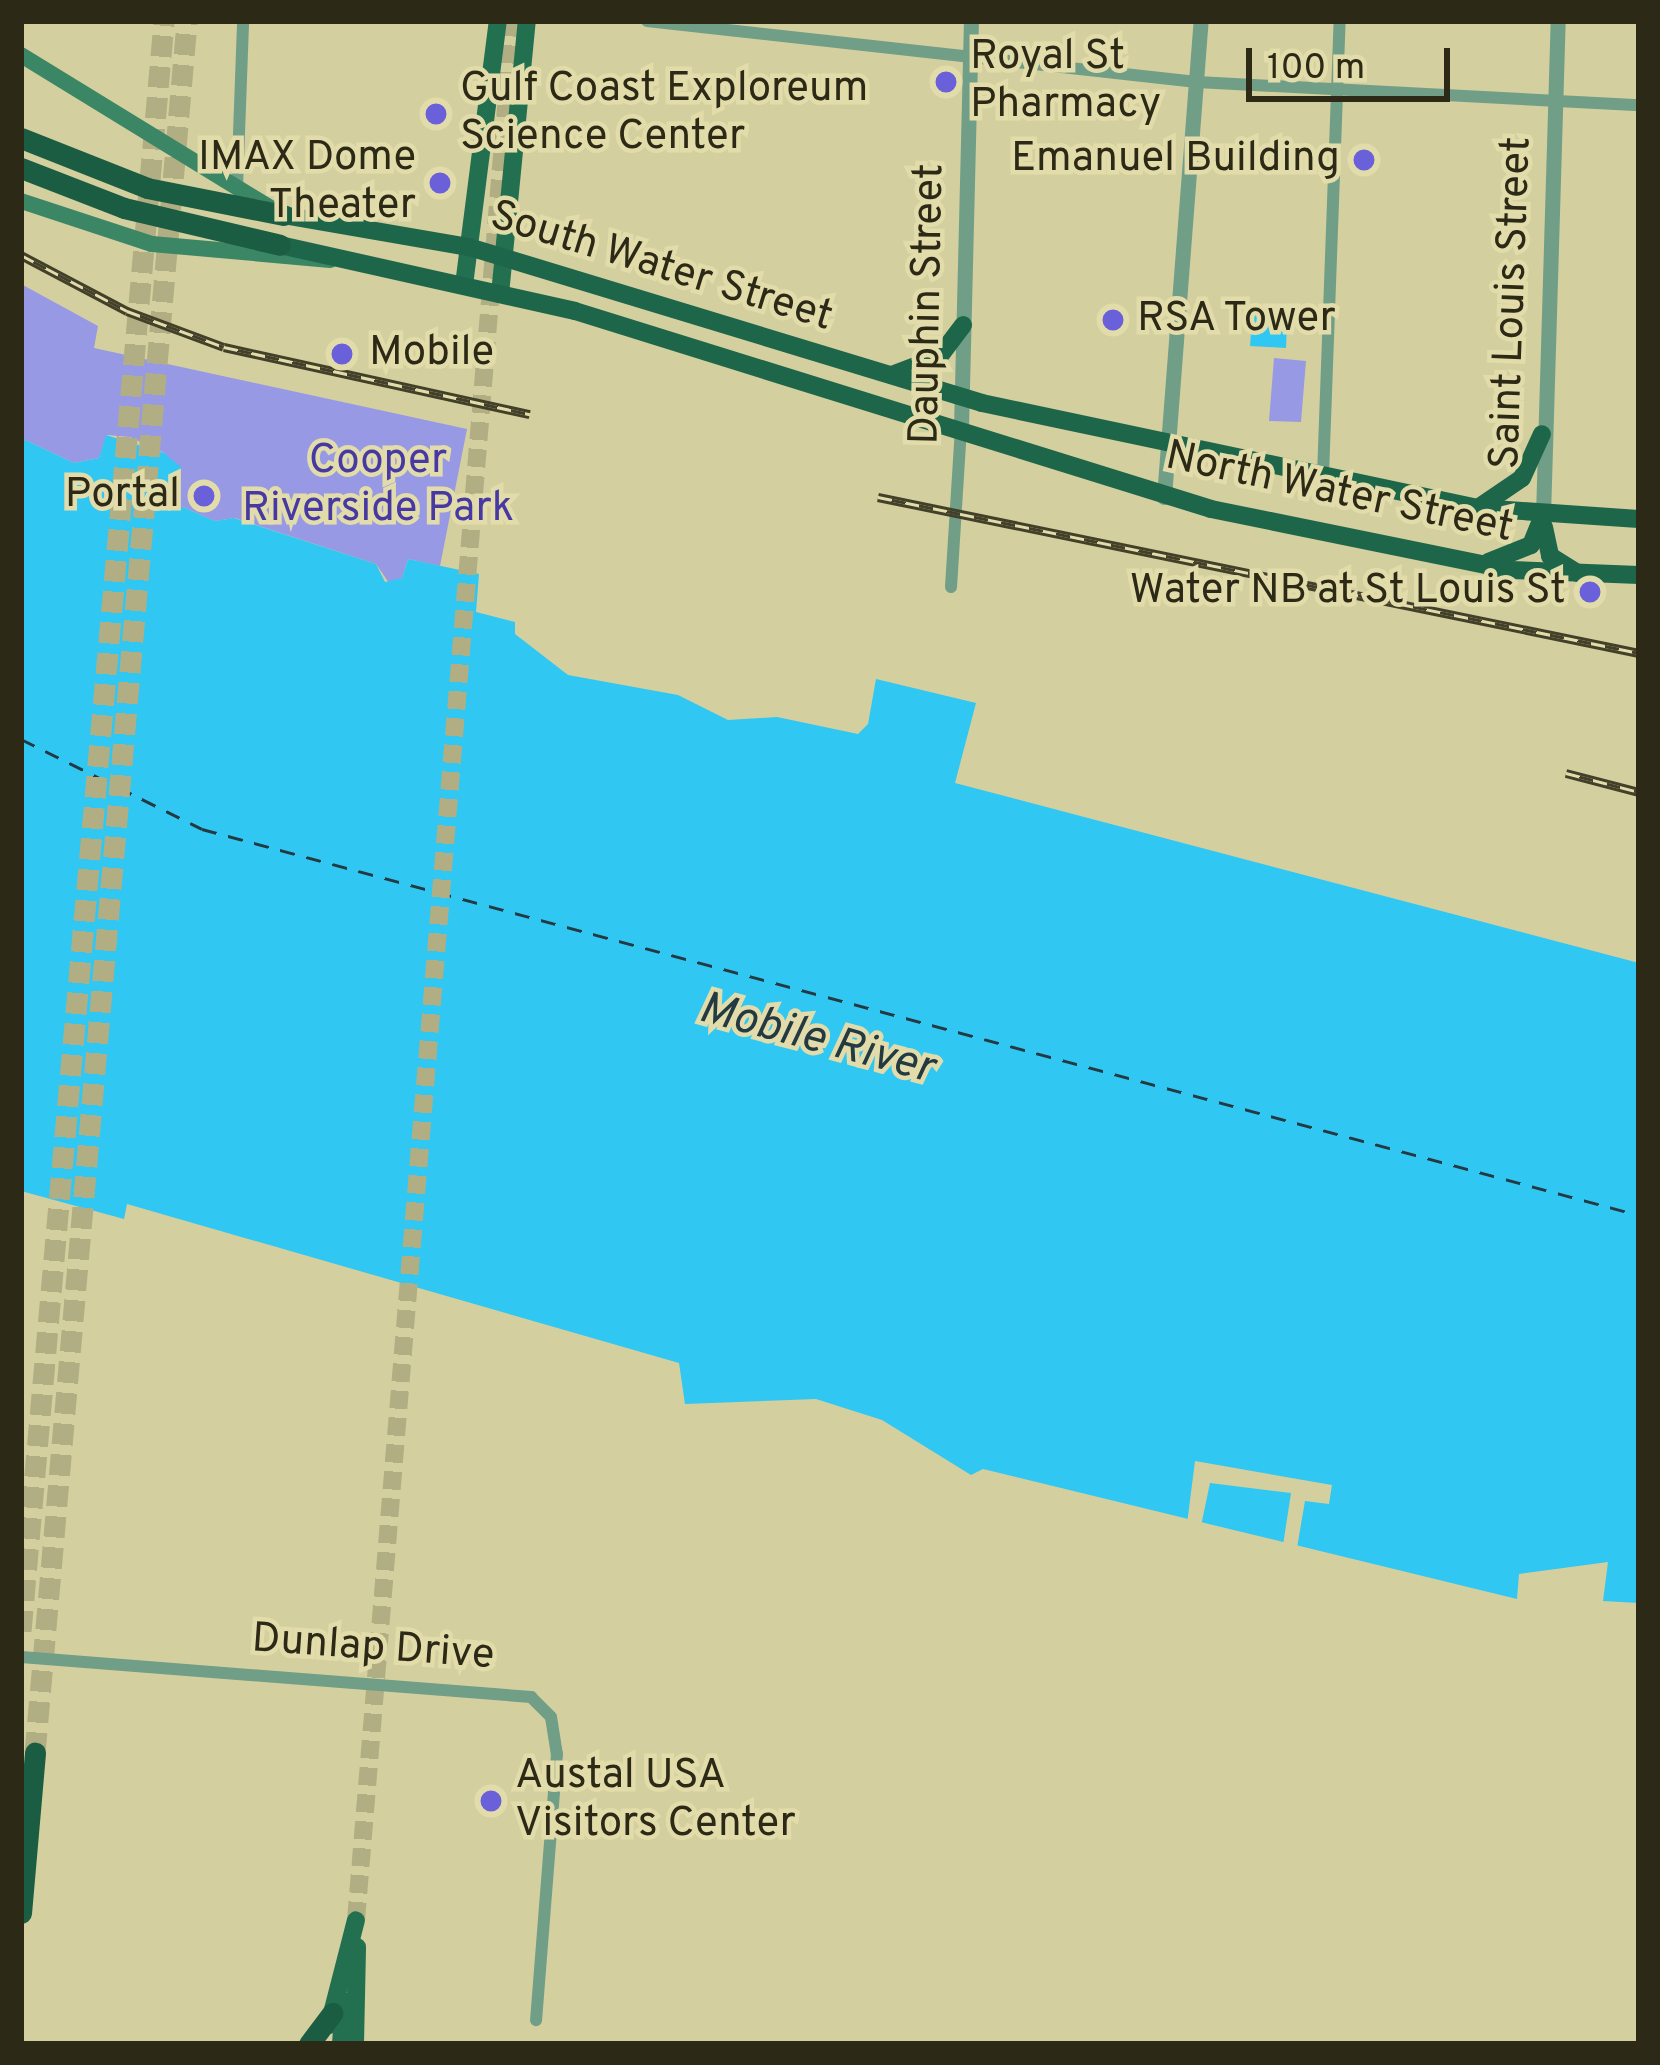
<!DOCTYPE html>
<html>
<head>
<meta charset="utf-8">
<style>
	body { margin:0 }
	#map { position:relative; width:1660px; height:2065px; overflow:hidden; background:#d4cf9e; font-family:Overpass,sans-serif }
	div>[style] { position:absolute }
	.green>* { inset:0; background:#9899e4 }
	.water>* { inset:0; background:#30c7f3 }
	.pier>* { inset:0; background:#d4cf9e }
	.ferry>* { height:3px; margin-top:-1.5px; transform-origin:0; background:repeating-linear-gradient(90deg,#233a42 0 15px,transparent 0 27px) }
	.primary-tunnel>* { height:18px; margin-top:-9px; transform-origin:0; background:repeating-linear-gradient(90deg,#b2ae83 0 18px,transparent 0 27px) }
	.motorway-tunnel>* { height:21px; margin-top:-10.5px; transform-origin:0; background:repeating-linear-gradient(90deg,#b2ae83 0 21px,transparent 0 31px) }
	.minor>* { height:12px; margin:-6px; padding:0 6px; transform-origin:6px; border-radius:6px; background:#709e87 }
	.tertiary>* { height:15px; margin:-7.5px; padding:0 7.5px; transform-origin:7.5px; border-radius:7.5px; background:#709e87 }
	.secondary>* { height:16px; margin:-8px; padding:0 8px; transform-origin:8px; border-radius:8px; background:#3b8665 }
	.primary>* { height:18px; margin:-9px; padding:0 9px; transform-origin:9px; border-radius:9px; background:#237051 }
	.trunk>* { height:18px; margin:-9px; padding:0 9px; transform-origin:9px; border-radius:9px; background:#1e664a }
	.motorway>* { height:21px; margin:-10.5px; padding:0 10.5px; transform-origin:10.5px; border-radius:10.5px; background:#1a5d42 }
	.rail>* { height:9px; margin-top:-4.5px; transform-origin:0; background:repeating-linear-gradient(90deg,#e2dcaa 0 14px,#434029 0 28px); box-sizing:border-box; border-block:3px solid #434029 }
	.dots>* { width:33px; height:33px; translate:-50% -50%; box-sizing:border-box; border:6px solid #e2dcaa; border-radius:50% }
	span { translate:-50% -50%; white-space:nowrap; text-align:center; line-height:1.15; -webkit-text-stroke:9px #e2dcaa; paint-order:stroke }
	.poi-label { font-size:42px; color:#2c2916 }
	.left { translate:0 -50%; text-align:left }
	.right { translate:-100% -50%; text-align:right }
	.street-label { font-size:42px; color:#2c2916 }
	.park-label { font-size:42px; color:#4739a3 }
	.water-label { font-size:45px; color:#233a42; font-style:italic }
	.frame { position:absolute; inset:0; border:24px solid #2c2916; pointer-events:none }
	.scale { position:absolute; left:1246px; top:48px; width:204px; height:54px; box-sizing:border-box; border:6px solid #2c2916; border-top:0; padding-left:15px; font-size:36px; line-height:42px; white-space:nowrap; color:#2c2916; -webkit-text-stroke:9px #e2dcaa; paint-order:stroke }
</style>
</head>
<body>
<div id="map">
	<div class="green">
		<div style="clip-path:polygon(21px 284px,98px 326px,94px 348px,467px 429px,440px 566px,408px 559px,402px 578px,389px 583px,376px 564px,235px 518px,215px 521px,171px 502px,166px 484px,176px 469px,164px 453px,130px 437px,107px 435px,99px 458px,74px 463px,21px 438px)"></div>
		<div style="clip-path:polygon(1274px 358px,1306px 361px,1301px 422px,1269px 421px)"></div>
	</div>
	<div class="water">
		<div style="clip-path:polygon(1253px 306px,1276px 307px,1275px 322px,1287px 323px,1286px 348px,1250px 346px)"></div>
		<div style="clip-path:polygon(106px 435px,164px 453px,182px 468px,166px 484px,171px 502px,215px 521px,234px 518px,376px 564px,385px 582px,402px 578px,408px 559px,479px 574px,476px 612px,515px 622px,515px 634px,568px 675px,678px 695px,728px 720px,777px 717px,858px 734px,868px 724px,876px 679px,976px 703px,955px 783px,1639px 963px,1639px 1603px,1603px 1601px,1608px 1562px,1519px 1574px,1517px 1599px,983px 1469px,971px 1475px,882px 1420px,816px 1399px,685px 1404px,679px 1363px,127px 1204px,124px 1219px,21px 1191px,21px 438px,74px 463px,99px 458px)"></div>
	</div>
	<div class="pier">
		<div style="clip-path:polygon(1195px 1461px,1332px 1485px,1329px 1504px,1305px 1501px,1297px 1548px,1283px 1545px,1291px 1493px,1210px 1483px,1201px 1526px,1187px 1524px)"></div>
	</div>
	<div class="ferry">
		<div style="left:21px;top:739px;width:202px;rotate:26.4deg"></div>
		<div style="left:202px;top:829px;width:1488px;rotate:15.04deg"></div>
	</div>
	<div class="primary-tunnel">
		<div style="left:356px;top:1920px;width:1905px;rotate:-85.27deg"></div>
	</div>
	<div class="motorway-tunnel">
		<div style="left:21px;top:1631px;width:1616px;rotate:-84.92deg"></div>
		<div style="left:35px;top:1753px;width:1739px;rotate:-84.98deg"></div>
	</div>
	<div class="minor">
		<div style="left:647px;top:21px;width:553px;rotate:6.33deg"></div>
		<div style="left:1197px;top:82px;width:443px;rotate:3deg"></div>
		<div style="left:237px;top:188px;width:167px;rotate:-87.9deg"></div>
		<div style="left:1323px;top:475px;width:454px;rotate:-87.9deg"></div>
		<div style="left:951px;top:587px;width:158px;rotate:-86.4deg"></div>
		<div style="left:21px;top:1657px;width:512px;rotate:4.48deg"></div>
		<div style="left:531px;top:1697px;width:28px;rotate:45deg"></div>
		<div style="left:551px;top:1717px;width:37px;rotate:81deg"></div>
		<div style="left:557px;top:1754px;width:267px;rotate:94.5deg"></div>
	</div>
	<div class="tertiary">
		<div style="left:961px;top:428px;width:407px;rotate:-88.6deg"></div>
		<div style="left:1164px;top:497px;width:477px;rotate:-85.6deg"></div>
		<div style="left:1543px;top:516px;width:495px;rotate:-88.3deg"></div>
	</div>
	<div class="secondary">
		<div style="left:21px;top:55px;width:293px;rotate:31.5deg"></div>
		<div style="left:21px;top:201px;width:138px;rotate:18.2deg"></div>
		<div style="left:152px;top:244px;width:179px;rotate:5.1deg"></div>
	</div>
	<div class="primary">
		<div style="left:464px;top:285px;width:266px;rotate:-82.7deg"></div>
		<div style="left:500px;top:294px;width:274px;rotate:-84.4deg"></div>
		<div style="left:329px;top:2025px;width:108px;rotate:-75.6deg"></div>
		<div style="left:341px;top:2044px;width:43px;rotate:-86deg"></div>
		<div style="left:355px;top:2044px;width:97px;rotate:-88.8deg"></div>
	</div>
	<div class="trunk">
		<div style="left:283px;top:215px;width:189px;rotate:9.8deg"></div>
		<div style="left:469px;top:247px;width:536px;rotate:16.91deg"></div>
		<div style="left:982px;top:403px;width:507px;rotate:11.95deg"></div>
		<div style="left:1478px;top:508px;width:161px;rotate:3.9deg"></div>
		<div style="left:280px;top:245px;width:302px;rotate:12.6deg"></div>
		<div style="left:575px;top:311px;width:666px;rotate:17.29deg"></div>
		<div style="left:1211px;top:509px;width:305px;rotate:11.5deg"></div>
		<div style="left:1510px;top:570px;width:129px;rotate:2.2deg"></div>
		<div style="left:892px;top:375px;width:50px;rotate:-21deg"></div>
		<div style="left:939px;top:357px;width:40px;rotate:-53deg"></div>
		<div style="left:1478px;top:508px;width:53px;rotate:-34.3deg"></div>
		<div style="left:1522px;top:478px;width:48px;rotate:-65.6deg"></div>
		<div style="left:1544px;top:527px;width:30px;rotate:78deg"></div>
		<div style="left:1550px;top:556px;width:32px;rotate:32deg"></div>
		<div style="left:1488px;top:562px;width:46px;rotate:-21.6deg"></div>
		<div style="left:1531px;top:545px;width:31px;rotate:-68deg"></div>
	</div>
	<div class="motorway">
		<div style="left:21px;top:138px;width:136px;rotate:21.6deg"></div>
		<div style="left:147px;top:188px;width:139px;rotate:11.2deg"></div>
		<div style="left:21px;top:168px;width:110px;rotate:21.2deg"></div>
		<div style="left:124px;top:208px;width:160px;rotate:13.3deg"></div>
		<div style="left:21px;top:1913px;width:161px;rotate:-85deg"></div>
		<div style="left:309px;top:2044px;width:39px;rotate:-53deg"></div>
	</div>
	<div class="rail">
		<div style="left:21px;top:255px;width:120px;rotate:27.8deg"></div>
		<div style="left:127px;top:311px;width:103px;rotate:20.4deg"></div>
		<div style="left:224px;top:347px;width:313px;rotate:12.4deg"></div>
		<div style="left:878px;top:497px;width:777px;rotate:11.58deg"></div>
		<div style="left:1566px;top:773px;width:75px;rotate:14.6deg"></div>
	</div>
	<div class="dots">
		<div style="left:946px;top:82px;background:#6a60da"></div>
		<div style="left:436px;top:114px;background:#6a60da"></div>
		<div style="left:1364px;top:160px;background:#6a60da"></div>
		<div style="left:440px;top:183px;background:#6a60da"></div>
		<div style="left:1113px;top:320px;background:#6a60da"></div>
		<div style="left:342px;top:354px;background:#6a60da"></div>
		<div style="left:204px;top:496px;background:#6a60da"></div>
		<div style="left:1590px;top:592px;background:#6a60da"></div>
		<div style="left:491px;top:1801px;background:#6a60da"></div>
	</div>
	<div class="poi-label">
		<span class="left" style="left:970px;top:82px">Royal St<br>Pharmacy</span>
		<span class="left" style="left:460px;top:114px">Gulf Coast Exploreum<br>Science Center</span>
		<span class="right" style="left:416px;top:183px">IMAX Dome<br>Theater</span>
		<span class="right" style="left:1340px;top:160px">Emanuel Building</span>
		<span class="left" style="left:1137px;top:320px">RSA Tower</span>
		<span class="left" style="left:369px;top:354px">Mobile</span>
		<span class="right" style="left:180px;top:496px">Portal</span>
		<span class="right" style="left:1566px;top:592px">Water NB at St Louis St</span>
		<span class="left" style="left:515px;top:1801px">Austal USA<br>Visitors Center</span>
	</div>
	<div class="street-label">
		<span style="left:661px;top:268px;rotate:17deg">South Water Street</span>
		<span style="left:1513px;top:303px;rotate:-88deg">Saint Louis Street</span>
		<span style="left:929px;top:304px;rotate:-89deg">Dauphin Street</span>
		<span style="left:1339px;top:494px;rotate:12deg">North Water Street</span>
		<span style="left:373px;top:1649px;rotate:4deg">Dunlap Drive</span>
	</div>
	<div class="park-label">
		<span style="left:378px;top:486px">Cooper<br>Riverside Park</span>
	</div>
	<div class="water-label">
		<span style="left:816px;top:1040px;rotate:15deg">Mobile River</span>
	</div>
	<div class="frame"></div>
	<div class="scale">100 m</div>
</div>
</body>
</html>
